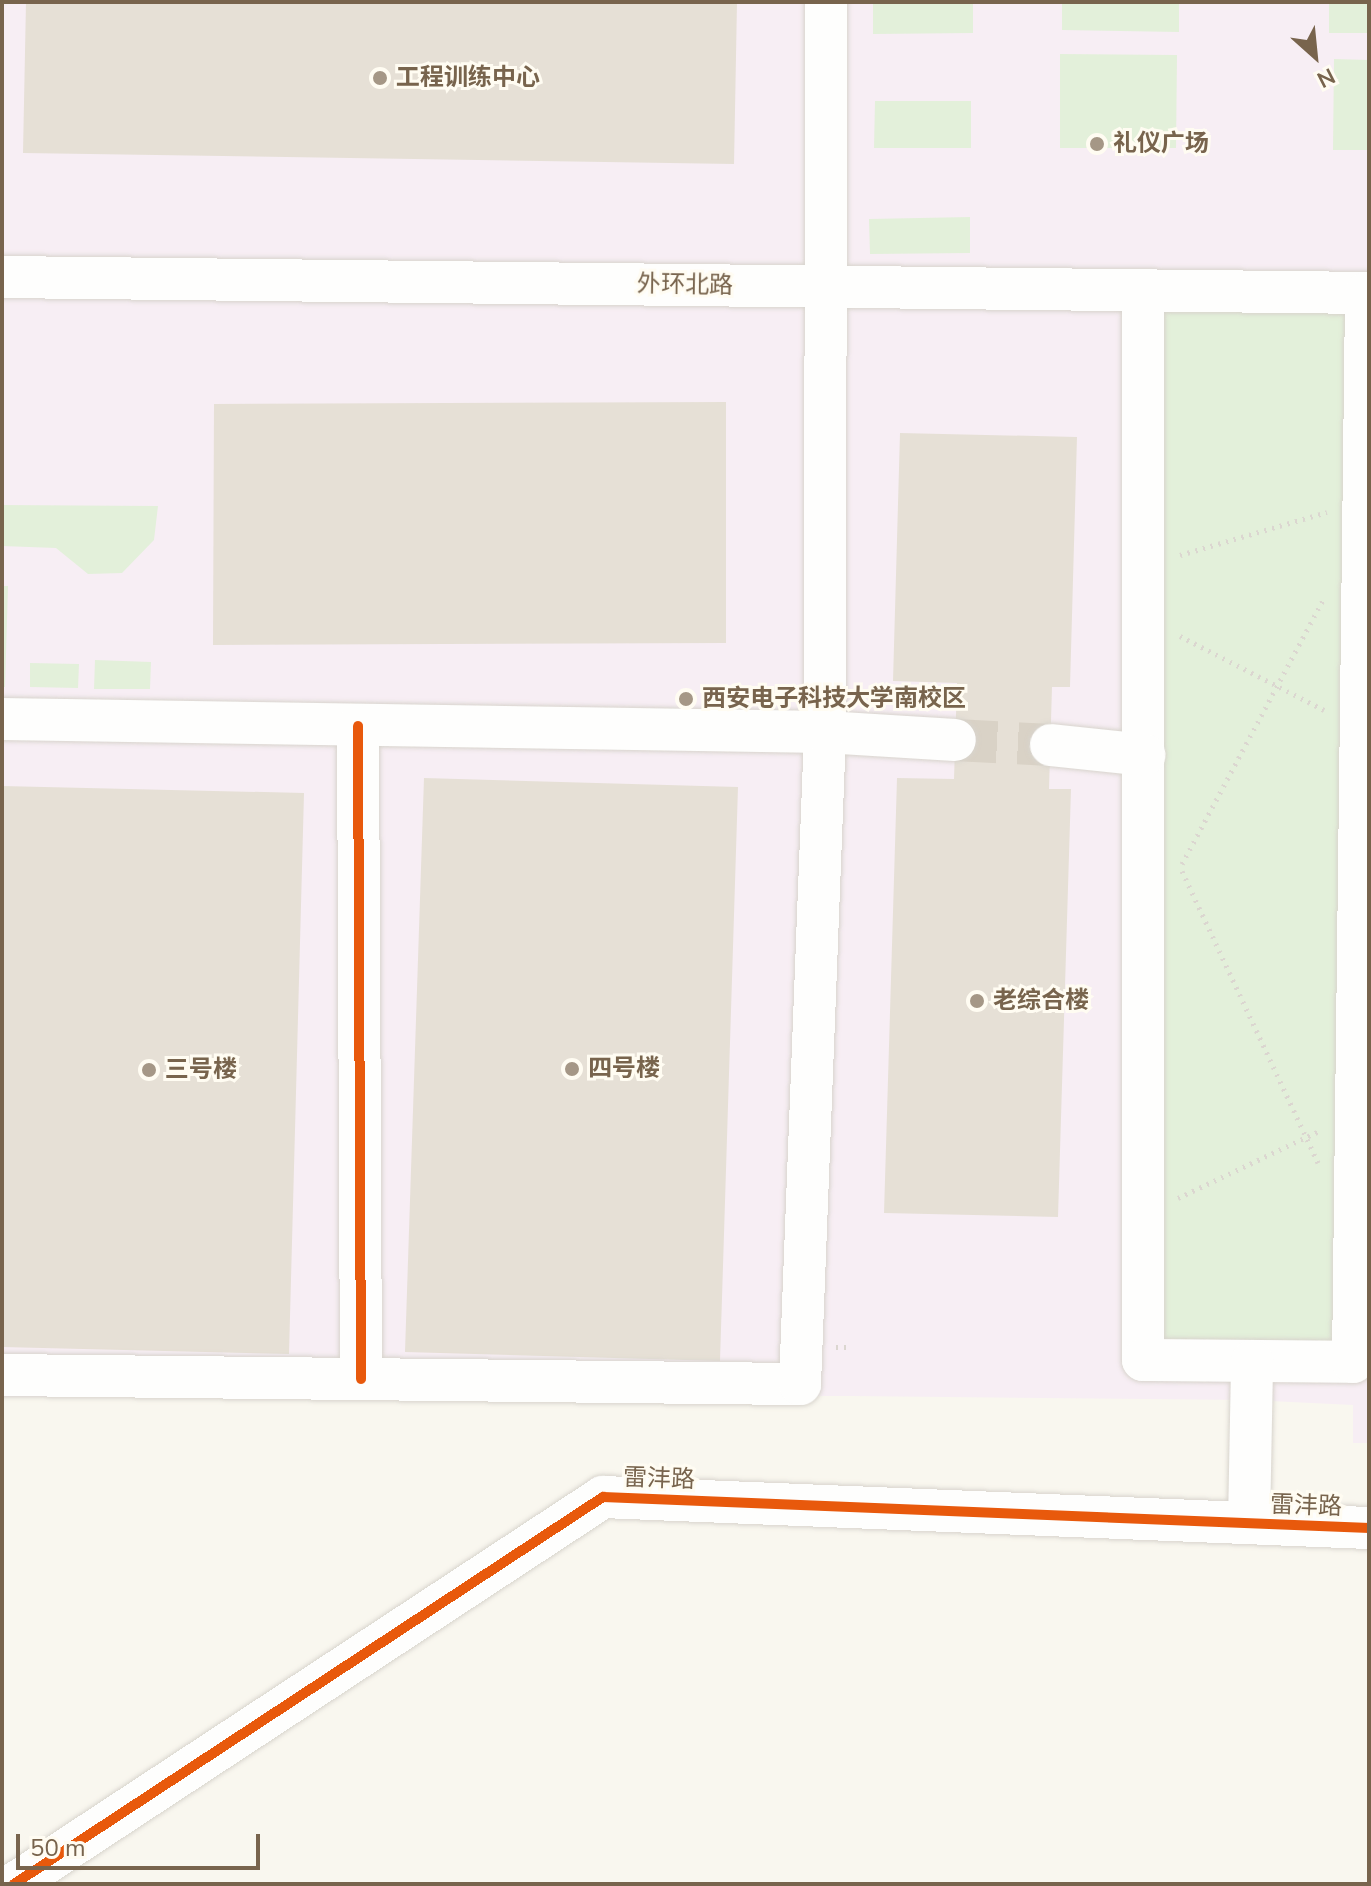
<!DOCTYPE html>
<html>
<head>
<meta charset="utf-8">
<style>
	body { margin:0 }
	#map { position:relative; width:1371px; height:1886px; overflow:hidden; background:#f9f7ef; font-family:"Nunito Sans","Noto Sans SC",sans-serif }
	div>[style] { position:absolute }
	.education>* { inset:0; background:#f7eef4 }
	.green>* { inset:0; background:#e3f0da }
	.building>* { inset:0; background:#e6e0d6 }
	.minor-tunnel>* { height:42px; margin-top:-21px; transform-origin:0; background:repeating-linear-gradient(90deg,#d9d2c6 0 42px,transparent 0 63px) }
	.path>* { height:5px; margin-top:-2.5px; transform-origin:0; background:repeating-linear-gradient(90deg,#dbd6d0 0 2px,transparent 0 8px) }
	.roads { filter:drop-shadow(0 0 2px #d8d4cd) drop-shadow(0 0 2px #d8d4cd) }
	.minor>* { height:42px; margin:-21px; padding:0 21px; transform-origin:21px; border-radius:21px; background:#fefefd }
	.cycleway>* { height:10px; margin:-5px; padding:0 5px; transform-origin:5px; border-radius:5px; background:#e8590c }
	.dots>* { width:22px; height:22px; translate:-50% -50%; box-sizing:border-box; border:4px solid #fffcf2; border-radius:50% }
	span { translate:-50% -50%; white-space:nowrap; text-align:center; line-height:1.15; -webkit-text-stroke:6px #fffcf2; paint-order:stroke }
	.poi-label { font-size:24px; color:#78644d; font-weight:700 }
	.left { translate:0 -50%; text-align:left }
	.street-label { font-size:24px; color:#78644d }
	.frame { position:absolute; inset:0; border:4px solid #78644d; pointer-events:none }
	.north { position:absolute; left:1275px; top:16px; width:80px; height:80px; -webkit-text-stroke:6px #fffcf2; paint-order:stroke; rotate:153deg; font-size:22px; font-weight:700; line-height:32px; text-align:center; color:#78644d }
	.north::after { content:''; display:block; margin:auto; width:28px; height:36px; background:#78644d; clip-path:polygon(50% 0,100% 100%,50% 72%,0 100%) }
	.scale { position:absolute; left:16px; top:1834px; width:244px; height:36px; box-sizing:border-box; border:4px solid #78644d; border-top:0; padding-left:10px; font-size:24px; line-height:28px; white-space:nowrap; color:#78644d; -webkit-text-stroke:6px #fffcf2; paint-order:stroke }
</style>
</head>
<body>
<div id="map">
	<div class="education">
		<div style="clip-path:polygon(2px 2px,1369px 2px,1369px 1443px,1353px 1443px,1353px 1405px,1249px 1400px,850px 1396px,2px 1397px)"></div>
	</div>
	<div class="green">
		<div style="clip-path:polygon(873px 2px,973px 2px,973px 33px,873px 34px)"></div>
		<div style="clip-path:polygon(1062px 2px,1179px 2px,1179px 32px,1062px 30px)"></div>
		<div style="clip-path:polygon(1329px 2px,1369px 2px,1369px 33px,1329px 33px)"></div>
		<div style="clip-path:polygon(1060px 54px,1177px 55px,1176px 148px,1060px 148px)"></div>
		<div style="clip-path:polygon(1334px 59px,1369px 60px,1369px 150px,1333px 150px)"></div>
		<div style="clip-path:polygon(875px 101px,971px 101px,971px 148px,874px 148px)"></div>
		<div style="clip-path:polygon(970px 217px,970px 253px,870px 254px,869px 219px)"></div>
		<div style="clip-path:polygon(1143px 290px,1366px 293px,1353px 1362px,1143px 1360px)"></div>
		<div style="clip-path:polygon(2px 505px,158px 506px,154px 540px,122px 573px,88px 574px,56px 548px,2px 546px)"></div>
		<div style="clip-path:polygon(2px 586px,8px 586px,5px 687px,2px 687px)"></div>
		<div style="clip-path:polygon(95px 660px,151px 662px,150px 689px,94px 689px)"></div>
		<div style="clip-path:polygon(30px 663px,79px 664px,78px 688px,30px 687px)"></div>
	</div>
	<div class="building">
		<div style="clip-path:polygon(26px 2px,737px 2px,734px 164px,23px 153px)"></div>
		<div style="clip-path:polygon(726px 402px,726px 643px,213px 645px,214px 404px)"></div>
		<div style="clip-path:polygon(900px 433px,1077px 437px,1070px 687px,1052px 687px,1049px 789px,1071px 789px,1058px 1217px,884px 1213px,897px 778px,954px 779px,957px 683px,893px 681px)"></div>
		<div style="clip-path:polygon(424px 778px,738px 787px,720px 1361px,405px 1352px)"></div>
		<div style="clip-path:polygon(2px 786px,304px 793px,289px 1354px,2px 1347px)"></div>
	</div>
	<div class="minor-tunnel">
		<div style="left:955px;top:740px;width:96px;rotate:3deg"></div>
	</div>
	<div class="path">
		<div style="left:1180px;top:555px;width:153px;rotate:-16.3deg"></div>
		<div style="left:1180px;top:636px;width:162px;rotate:27.2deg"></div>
		<div style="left:1182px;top:864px;width:302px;rotate:-61.9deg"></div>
		<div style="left:1182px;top:871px;width:322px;rotate:65deg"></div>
		<div style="left:1178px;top:1198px;width:158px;rotate:-25.4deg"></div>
		<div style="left:836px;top:1347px;width:15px"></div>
	</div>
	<div class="roads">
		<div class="minor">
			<div style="left:2px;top:277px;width:1367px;rotate:0.67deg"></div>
			<div style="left:1143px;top:290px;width:1070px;rotate:90deg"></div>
			<div style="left:1143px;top:1360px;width:210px;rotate:0.5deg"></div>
			<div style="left:1353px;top:1362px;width:1069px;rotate:-89.3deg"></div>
			<div style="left:2px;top:719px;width:823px;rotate:0.9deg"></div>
			<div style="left:825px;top:732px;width:130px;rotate:3.5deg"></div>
			<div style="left:358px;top:726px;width:653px;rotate:89.74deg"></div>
			<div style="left:1051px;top:745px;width:94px;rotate:6.1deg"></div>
			<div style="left:2px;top:1375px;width:798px;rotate:0.65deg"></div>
			<div style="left:800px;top:1384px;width:652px;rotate:-87.8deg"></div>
			<div style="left:825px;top:732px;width:730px;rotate:-89.92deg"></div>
			<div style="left:1249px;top:1523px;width:162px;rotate:-88.9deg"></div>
			<div style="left:14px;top:1884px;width:705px;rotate:-33.31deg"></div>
			<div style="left:603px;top:1497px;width:767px;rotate:2.32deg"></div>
		</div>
	</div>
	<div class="cycleway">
		<div style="left:358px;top:726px;width:653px;rotate:89.74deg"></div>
		<div style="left:14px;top:1884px;width:705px;rotate:-33.31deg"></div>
		<div style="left:603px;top:1497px;width:767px;rotate:2.32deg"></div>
	</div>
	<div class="dots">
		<div style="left:380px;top:78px;background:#a59786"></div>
		<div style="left:1097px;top:144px;background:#a59786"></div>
		<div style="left:686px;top:699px;background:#a59786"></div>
		<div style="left:977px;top:1001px;background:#a59786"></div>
		<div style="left:572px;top:1069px;background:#a59786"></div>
		<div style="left:149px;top:1070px;background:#a59786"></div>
	</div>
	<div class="poi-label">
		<span class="left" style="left:396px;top:78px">工程训练中心</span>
		<span class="left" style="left:1113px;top:144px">礼仪广场</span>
		<span class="left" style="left:702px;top:699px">西安电子科技大学南校区</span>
		<span class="left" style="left:993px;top:1001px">老综合楼</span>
		<span class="left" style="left:588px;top:1069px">四号楼</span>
		<span class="left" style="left:165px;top:1070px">三号楼</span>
	</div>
	<div class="street-label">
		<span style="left:685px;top:285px;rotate:1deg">外环北路</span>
		<span style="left:659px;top:1479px;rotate:2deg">雷沣路</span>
		<span style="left:1306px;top:1506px;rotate:2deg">雷沣路</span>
	</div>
	<div class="frame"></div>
	<div class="north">N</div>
	<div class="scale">50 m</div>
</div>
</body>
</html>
